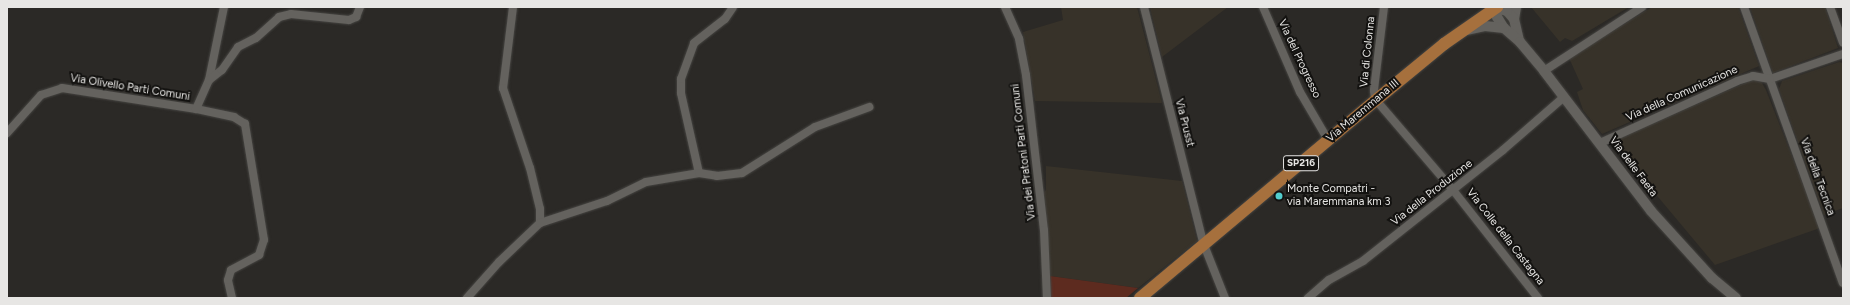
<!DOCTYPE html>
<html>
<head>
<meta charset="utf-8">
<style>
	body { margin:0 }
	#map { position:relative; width:1850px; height:305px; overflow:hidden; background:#2b2926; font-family:Figtree,sans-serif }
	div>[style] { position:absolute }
	.built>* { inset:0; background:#373229 }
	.green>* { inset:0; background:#5d2b1f }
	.roads { filter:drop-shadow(0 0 1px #464542) drop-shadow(0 0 1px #464542) }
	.minor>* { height:8px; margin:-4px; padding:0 4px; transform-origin:4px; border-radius:4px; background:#64625e }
	.tertiary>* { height:10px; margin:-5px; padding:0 5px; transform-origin:5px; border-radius:5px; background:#64625e }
	.primary>* { height:12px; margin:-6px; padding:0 6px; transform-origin:6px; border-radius:6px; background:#a6703d }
	.dots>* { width:11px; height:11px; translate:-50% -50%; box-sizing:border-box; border:2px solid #131210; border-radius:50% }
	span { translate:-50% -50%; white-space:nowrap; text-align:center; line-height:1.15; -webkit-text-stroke:4px #131210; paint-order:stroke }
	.shield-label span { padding:1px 3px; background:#131210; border:1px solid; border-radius:3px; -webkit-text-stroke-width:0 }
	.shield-label { font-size:10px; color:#e7e6e4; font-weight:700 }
	.street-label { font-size:11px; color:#e7e6e4 }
	.poi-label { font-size:11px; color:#e7e6e4 }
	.left { translate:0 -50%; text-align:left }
	.frame { position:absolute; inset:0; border:8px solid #e7e6e4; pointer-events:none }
</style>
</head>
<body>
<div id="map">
	<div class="built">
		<div style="clip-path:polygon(1061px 7px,1137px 7px,1162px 103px,1035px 101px,1023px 32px,1063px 20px)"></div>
		<div style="clip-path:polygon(1150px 7px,1228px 7px,1162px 57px)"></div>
		<div style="clip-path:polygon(1531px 7px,1629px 7px,1572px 41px,1565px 38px,1560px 42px)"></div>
		<div style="clip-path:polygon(1652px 7px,1738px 7px,1759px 66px,1602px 134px,1583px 110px,1577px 92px,1583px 89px,1569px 58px)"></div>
		<div style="clip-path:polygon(1750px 7px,1825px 7px,1838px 48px,1773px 73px)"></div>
		<div style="clip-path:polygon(1839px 62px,1843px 63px,1843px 208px,1824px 215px,1779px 89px,1782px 81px)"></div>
		<div style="clip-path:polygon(1754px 79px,1762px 83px,1766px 90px,1820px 228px,1715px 265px,1612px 142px)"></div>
		<div style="clip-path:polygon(1046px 166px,1182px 181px,1197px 241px,1138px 288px,1050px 276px,1043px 193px,1046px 190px)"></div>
	</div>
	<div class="green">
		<div style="clip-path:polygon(1050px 276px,1138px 288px,1126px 298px,1051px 298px)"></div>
	</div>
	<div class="roads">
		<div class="minor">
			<div style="left:513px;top:7px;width:82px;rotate:97deg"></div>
			<div style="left:503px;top:88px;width:84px;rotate:71.4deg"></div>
			<div style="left:530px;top:168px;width:42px;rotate:76.3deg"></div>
			<div style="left:540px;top:209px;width:14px;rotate:90deg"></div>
			<div style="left:1005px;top:7px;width:35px;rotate:66deg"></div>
			<div style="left:1019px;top:39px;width:37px;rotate:79deg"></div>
			<div style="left:1026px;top:75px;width:156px;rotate:83.4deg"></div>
			<div style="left:1044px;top:230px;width:68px;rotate:87.5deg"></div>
			<div style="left:1144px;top:7px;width:245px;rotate:75.9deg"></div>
			<div style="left:1204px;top:245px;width:57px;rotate:68.4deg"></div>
			<div style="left:1263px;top:7px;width:93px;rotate:66.5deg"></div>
			<div style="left:1300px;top:92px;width:56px;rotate:59.7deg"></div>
			<div style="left:1384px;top:7px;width:84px;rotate:96.9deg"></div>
			<div style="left:1374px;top:90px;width:9px;rotate:84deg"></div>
			<div style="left:1375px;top:99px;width:120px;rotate:49.4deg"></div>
			<div style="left:1453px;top:190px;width:137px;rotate:51.8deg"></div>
			<div style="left:1744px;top:7px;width:293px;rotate:70.3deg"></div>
			<div style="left:1830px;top:7px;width:38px;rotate:70deg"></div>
			<div style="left:1544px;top:71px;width:117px;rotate:-33.1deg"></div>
			<div style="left:1770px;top:79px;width:77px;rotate:-18.9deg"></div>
			<div style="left:209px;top:80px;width:75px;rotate:-78.4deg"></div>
			<div style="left:7px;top:133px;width:51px;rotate:-48.2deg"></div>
			<div style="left:41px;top:95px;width:22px;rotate:-18deg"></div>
			<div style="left:62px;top:88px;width:136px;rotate:8.9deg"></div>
			<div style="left:1600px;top:143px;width:150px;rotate:-24.3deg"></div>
			<div style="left:1737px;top:81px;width:17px;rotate:-17deg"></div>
			<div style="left:1753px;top:76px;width:17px;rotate:10deg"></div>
			<div style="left:699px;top:173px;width:82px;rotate:-102.7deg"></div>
			<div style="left:681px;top:93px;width:14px;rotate:-90deg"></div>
			<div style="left:681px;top:79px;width:38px;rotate:-70deg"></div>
			<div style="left:694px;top:43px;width:39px;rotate:-38deg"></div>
			<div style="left:725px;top:19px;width:14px;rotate:-56deg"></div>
			<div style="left:232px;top:298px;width:18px;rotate:-103deg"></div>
			<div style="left:228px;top:280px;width:10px;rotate:-73deg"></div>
			<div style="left:231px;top:270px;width:32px;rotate:-28deg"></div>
			<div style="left:259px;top:255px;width:16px;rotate:-72deg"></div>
			<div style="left:264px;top:240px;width:118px;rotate:-99.3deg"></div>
			<div style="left:245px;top:124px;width:13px;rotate:-148deg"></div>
			<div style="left:234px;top:117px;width:39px;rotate:-168deg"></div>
			<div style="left:196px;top:109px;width:32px;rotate:-66deg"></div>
			<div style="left:209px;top:80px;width:16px;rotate:-38deg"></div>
			<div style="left:222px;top:70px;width:28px;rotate:-55deg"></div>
			<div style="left:238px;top:47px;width:20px;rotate:-27deg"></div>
			<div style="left:256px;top:38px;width:31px;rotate:-42deg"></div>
			<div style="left:279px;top:17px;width:12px;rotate:-14deg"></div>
			<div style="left:291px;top:14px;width:58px;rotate:5.9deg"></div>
			<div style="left:349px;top:20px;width:8px;rotate:-23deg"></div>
			<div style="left:356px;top:17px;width:11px;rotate:-68deg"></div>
			<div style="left:467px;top:298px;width:48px;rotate:-48.4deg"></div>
			<div style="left:499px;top:262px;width:57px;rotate:-43.6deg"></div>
			<div style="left:540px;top:223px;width:71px;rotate:-18.2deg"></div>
			<div style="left:607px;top:201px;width:43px;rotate:-26deg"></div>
			<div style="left:646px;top:182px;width:54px;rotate:-9.6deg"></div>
			<div style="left:699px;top:173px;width:18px;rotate:9deg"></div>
			<div style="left:717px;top:176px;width:25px;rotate:-7deg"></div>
			<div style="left:742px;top:173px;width:86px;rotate:-32.2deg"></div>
			<div style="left:815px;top:127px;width:58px;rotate:-20.3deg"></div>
			<div style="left:1308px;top:298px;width:28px;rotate:-41deg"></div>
			<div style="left:1329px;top:280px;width:39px;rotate:-29deg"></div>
			<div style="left:1363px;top:261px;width:179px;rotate:-38.4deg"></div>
			<div style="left:1503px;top:150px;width:81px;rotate:-41deg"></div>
		</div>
		<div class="tertiary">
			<div style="left:1516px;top:7px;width:12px;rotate:99deg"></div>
			<div style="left:1514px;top:19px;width:22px;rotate:77deg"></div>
			<div style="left:1514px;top:19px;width:11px;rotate:-131deg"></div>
			<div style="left:1507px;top:11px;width:11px;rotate:-165deg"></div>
			<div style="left:1496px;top:8px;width:9px;rotate:84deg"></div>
			<div style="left:1497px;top:17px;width:13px;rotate:58deg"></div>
			<div style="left:1504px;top:28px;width:21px;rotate:41deg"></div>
			<div style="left:1520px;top:42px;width:38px;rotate:50deg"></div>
			<div style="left:1544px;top:71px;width:176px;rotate:52.6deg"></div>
			<div style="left:1651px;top:211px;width:91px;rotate:47.7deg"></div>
			<div style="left:1712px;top:278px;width:31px;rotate:40deg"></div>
			<div style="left:1466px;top:30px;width:19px;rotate:-12deg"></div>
			<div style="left:1485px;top:26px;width:19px;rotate:6deg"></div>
		</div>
		<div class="primary">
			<div style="left:1140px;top:298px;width:308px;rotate:-40deg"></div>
			<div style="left:1376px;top:100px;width:88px;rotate:-39.5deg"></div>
			<div style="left:1444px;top:44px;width:65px;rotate:-34.9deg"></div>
		</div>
	</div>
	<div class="dots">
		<div style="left:1279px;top:196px;background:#52cdcd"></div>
	</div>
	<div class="shield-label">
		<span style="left:1301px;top:163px">SP216</span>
	</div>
	<div class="street-label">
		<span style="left:1368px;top:52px;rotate:-84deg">Via di Colonna</span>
		<span style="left:1299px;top:59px;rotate:65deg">Via del Progresso</span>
		<span style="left:130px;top:88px;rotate:9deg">Via Olivello Parti Comuni</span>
		<span style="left:1682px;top:94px;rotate:-24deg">Via della Comunicazione</span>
		<span style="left:1363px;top:111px;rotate:-40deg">Via Maremmana III</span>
		<span style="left:1184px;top:123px;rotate:76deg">Via Prusst</span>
		<span style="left:1024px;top:152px;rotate:-97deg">Via dei Pratoni Parti Comuni</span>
		<span style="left:1633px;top:167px;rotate:53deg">Via delle Faeta</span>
		<span style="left:1817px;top:177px;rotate:70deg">Via della Tecnica</span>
		<span style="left:1432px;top:193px;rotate:-38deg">Via della Produzione</span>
		<span style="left:1505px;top:237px;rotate:52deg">Via Colle della Castagna</span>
	</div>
	<div class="poi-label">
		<span class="left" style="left:1287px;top:196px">Monte Compatri -<br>via Maremmana km 3</span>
	</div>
	<div class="frame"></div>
</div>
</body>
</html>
